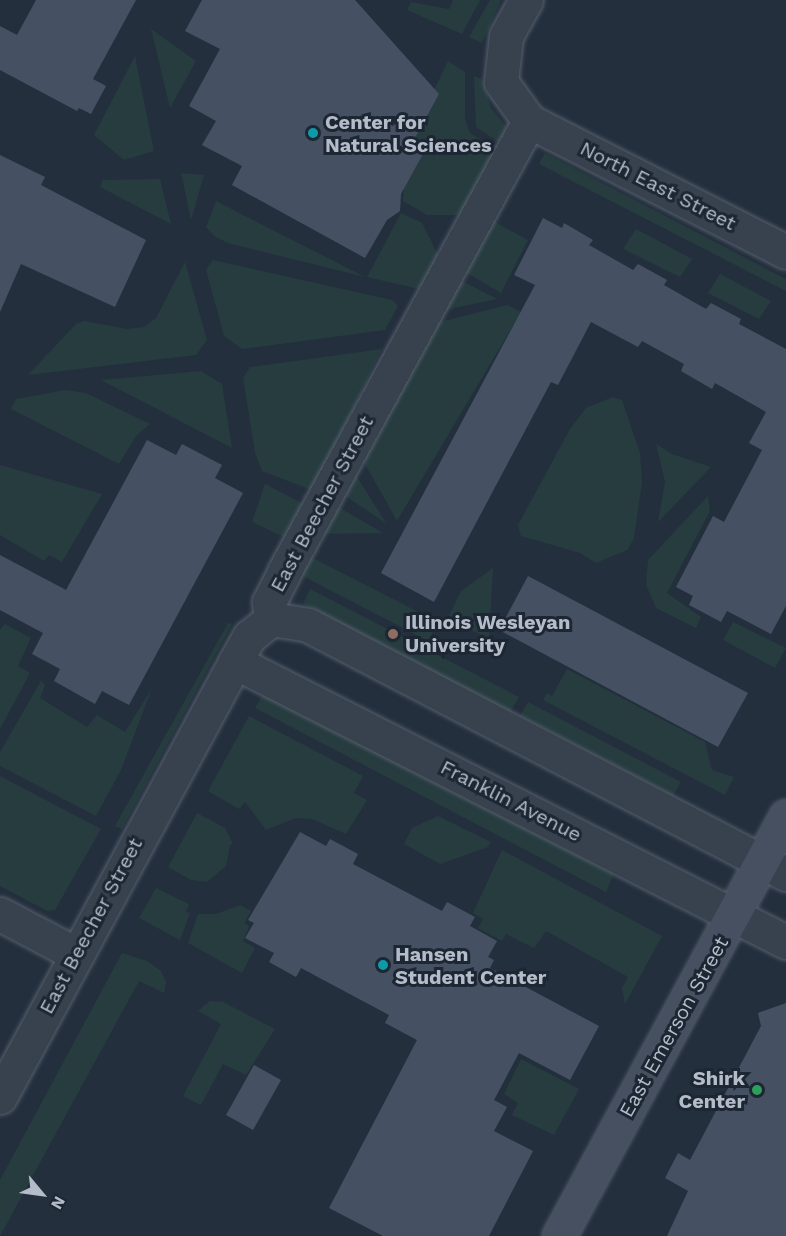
<!DOCTYPE html>
<html>
<head>
<meta charset="utf-8">
<style>
	body { margin:0 }
	#map { position:relative; width:786px; height:1236px; overflow:hidden; background:#242f3e; font-family:"Work Sans",sans-serif }
	div>[style] { position:absolute }
	.green>* { inset:0; background:#263c3f }
	.building>* { inset:0; background:#455162 }
	.roads { filter:drop-shadow(0 0 2px #565f6c) drop-shadow(0 0 2px #565f6c) }
	.street>* { height:33px; margin:-16.5px; padding:0 16.5px; transform-origin:16.5px; border-radius:16.5px; background:#38414e }
	.secondary>* { height:33px; margin:-16.5px; padding:0 16.5px; transform-origin:16.5px; border-radius:16.5px; background:#465061 }
	.dots>* { width:16px; height:16px; translate:-50% -50%; box-sizing:border-box; border:3px solid #1d2633; border-radius:50% }
	span { translate:-50% -50%; white-space:nowrap; text-align:center; line-height:1.15; -webkit-text-stroke:6px #1d2633; paint-order:stroke }
	.poi-label { font-size:20px; color:#b4bcc9; font-weight:700 }
	.left { translate:0 -50%; text-align:left }
	.right { translate:-100% -50%; text-align:right }
	.street-label { font-size:20px; color:#b4bcc9 }
	.north { position:absolute; left:12px; top:1164px; width:60px; height:60px; -webkit-text-stroke:4px #1d2633; paint-order:stroke; rotate:119deg; font-size:16px; font-weight:700; line-height:24px; text-align:center; color:#b4bcc9 }
	.north::after { content:''; display:block; margin:auto; width:21px; height:27px; background:#b4bcc9; clip-path:polygon(50% 0,100% 100%,50% 72%,0 100%) }
</style>
</head>
<body>
<div id="map">
	<div class="green">
		<div style="clip-path:polygon(453px 0,480px 0,462px 34px,407px 10px,411px 2px,449px 9px)"></div>
		<div style="clip-path:polygon(490px 0,501px 0,482px 43px,469px 37px)"></div>
		<div style="clip-path:polygon(151px 29px,196px 61px,170px 108px)"></div>
		<div style="clip-path:polygon(135px 56px,154px 151px,124px 160px,94px 135px)"></div>
		<div style="clip-path:polygon(448px 61px,465px 72px,465px 119px,470px 133px,497px 151px,464px 215px,427px 215px,403px 201px,404px 188px,425px 150px,411px 138px)"></div>
		<div style="clip-path:polygon(474px 76px,482px 79px,491px 108px,508px 129px,500px 143px,476px 127px)"></div>
		<div style="clip-path:polygon(545px 153px,786px 279px,786px 291px,539px 164px)"></div>
		<div style="clip-path:polygon(181px 173px,204px 175px,191px 220px)"></div>
		<div style="clip-path:polygon(160px 179px,171px 224px,100px 187px,103px 180px)"></div>
		<div style="clip-path:polygon(216px 201px,365px 277px,228px 243px,214px 236px,206px 227px)"></div>
		<div style="clip-path:polygon(401px 213px,422px 223px,440px 259px,423px 290px,367px 277px)"></div>
		<div style="clip-path:polygon(489px 219px,528px 240px,501px 293px,462px 270px)"></div>
		<div style="clip-path:polygon(636px 229px,692px 259px,680px 277px,623px 249px)"></div>
		<div style="clip-path:polygon(213px 260px,392px 300px,398px 306px,385px 330px,242px 349px,224px 336px,206px 270px)"></div>
		<div style="clip-path:polygon(185px 262px,207px 340px,196px 355px,28px 375px,76px 324px,84px 321px,127px 329px,144px 327px,156px 318px)"></div>
		<div style="clip-path:polygon(720px 274px,771px 301px,759px 319px,708px 293px)"></div>
		<div style="clip-path:polygon(458px 279px,497px 299px,440px 311px)"></div>
		<div style="clip-path:polygon(507px 305px,521px 312px,397px 521px,361px 457px,432px 324px)"></div>
		<div style="clip-path:polygon(382px 349px,314px 491px,262px 471px,255px 453px,243px 378px,250px 367px)"></div>
		<div style="clip-path:polygon(201px 371px,222px 384px,232px 448px,101px 380px)"></div>
		<div style="clip-path:polygon(66px 390px,86px 393px,150px 424px,136px 436px,119px 464px,11px 409px,16px 399px)"></div>
		<div style="clip-path:polygon(613px 397px,622px 400px,640px 453px,642px 482px,634px 538px,627px 550px,596px 563px,580px 553px,521px 536px,518px 525px,570px 429px,586px 408px)"></div>
		<div style="clip-path:polygon(656px 444px,672px 454px,711px 467px,658px 522px,665px 482px)"></div>
		<div style="clip-path:polygon(0 465px,102px 494px,62px 562px,49px 555px,44px 561px,0 535px)"></div>
		<div style="clip-path:polygon(354px 472px,386px 523px,342px 494px)"></div>
		<div style="clip-path:polygon(265px 484px,306px 505px,288px 539px,252px 522px)"></div>
		<div style="clip-path:polygon(708px 496px,710px 511px,667px 593px,701px 617px,696px 628px,656px 608px,646px 585px,648px 560px)"></div>
		<div style="clip-path:polygon(335px 505px,383px 533px,320px 534px)"></div>
		<div style="clip-path:polygon(307px 555px,438px 622px,428px 641px,297px 573px)"></div>
		<div style="clip-path:polygon(493px 568px,489px 639px,448px 618px,461px 591px)"></div>
		<div style="clip-path:polygon(310px 589px,519px 697px,510px 712px,303px 604px)"></div>
		<div style="clip-path:polygon(733px 622px,786px 648px,775px 668px,723px 640px)"></div>
		<div style="clip-path:polygon(228px 623px,232px 624px,122px 829px,115px 826px)"></div>
		<div style="clip-path:polygon(5px 624px,31px 638px,18px 666px,30px 673px,0 729px,0 629px)"></div>
		<div style="clip-path:polygon(567px 669px,705px 742px,712px 770px,734px 777px,725px 795px,543px 700px,547px 693px,552px 696px)"></div>
		<div style="clip-path:polygon(41px 681px,45px 685px,40px 698px,87px 727px,97px 715px,125px 732px,152px 688px,121px 770px,96px 816px,0 766px,0 752px)"></div>
		<div style="clip-path:polygon(262px 696px,280px 701px,614px 874px,606px 892px,255px 708px)"></div>
		<div style="clip-path:polygon(528px 702px,681px 782px,673px 796px,520px 716px)"></div>
		<div style="clip-path:polygon(249px 716px,363px 776px,354px 793px,367px 800px,346px 834px,312px 819px,296px 818px,266px 830px,245px 802px,239px 809px,208px 791px)"></div>
		<div style="clip-path:polygon(0 776px,101px 829px,55px 910px,47px 911px,0 886px)"></div>
		<div style="clip-path:polygon(197px 813px,225px 828px,233px 844px,230px 845px,226px 866px,207px 882px,191px 880px,168px 867px)"></div>
		<div style="clip-path:polygon(438px 816px,491px 842px,488px 847px,440px 864px,404px 844px,412px 828px)"></div>
		<div style="clip-path:polygon(502px 850px,662px 936px,625px 1004px,622px 988px,628px 977px,546px 931px,534px 948px,506px 934px,502px 941px,478px 928px,483px 919px,473px 913px)"></div>
		<div style="clip-path:polygon(156px 888px,189px 904px,186px 912px,190px 913px,180px 940px,139px 918px)"></div>
		<div style="clip-path:polygon(240px 905px,251px 911px,244px 923px,249px 926px,243px 941px,255px 948px,242px 973px,188px 943px,198px 914px,216px 914px)"></div>
		<div style="clip-path:polygon(122px 953px,147px 961px,161px 971px,166px 982px,164px 993px,139px 981px,0 1236px,0 1180px)"></div>
		<div style="clip-path:polygon(210px 1001px,223px 1002px,275px 1029px,246px 1075px,223px 1064px,201px 1105px,183px 1096px,221px 1024px,198px 1011px)"></div>
		<div style="clip-path:polygon(521px 1059px,579px 1089px,554px 1135px,512px 1115px,518px 1103px,504px 1094px)"></div>
	</div>
	<div class="building">
		<div style="clip-path:polygon(36px 0,136px 0,93px 79px,106px 86px,91px 114px,79px 108px,77px 111px,0 70px,0 26px,17px 35px)"></div>
		<div style="clip-path:polygon(202px 0,355px 0,439px 94px,410px 147px,423px 154px,401px 194px,400px 211px,387px 220px,365px 258px,232px 185px,242px 166px,202px 145px,216px 121px,189px 106px,220px 49px,185px 31px)"></div>
		<div style="clip-path:polygon(0 155px,45px 177px,41px 185px,146px 240px,115px 307px,21px 264px,0 312px)"></div>
		<div style="clip-path:polygon(543px 218px,562px 228px,564px 223px,593px 240px,589px 245px,633px 270px,638px 264px,667px 280px,664px 285px,706px 309px,711px 303px,741px 319px,739px 324px,786px 349px,786px 606px,771px 634px,727px 611px,721px 622px,689px 605px,693px 596px,676px 587px,713px 516px,724px 522px,762px 450px,749px 443px,766px 412px,715px 383px,712px 389px,681px 371px,684px 364px,642px 341px,638px 347px,591px 322px,558px 385px,551px 382px,434px 602px,381px 573px,535px 285px,514px 275px)"></div>
		<div style="clip-path:polygon(147px 440px,176px 455px,182px 444px,222px 465px,215px 478px,243px 493px,129px 705px,102px 691px,95px 704px,54px 681px,60px 669px,32px 654px,43px 633px,0 610px,0 555px,66px 590px)"></div>
		<div style="clip-path:polygon(528px 576px,748px 693px,718px 747px,499px 630px)"></div>
		<div style="clip-path:polygon(300px 832px,326px 846px,330px 839px,358px 854px,353px 864px,442px 911px,447px 902px,475px 917px,470px 926px,497px 941px,488px 957px,494px 960px,490px 968px,599px 1026px,570px 1080px,519px 1053px,494px 1100px,507px 1107px,494px 1131px,533px 1151px,489px 1236px,383px 1236px,329px 1208px,417px 1040px,385px 1023px,389px 1015px,301px 968px,296px 977px,269px 962px,274px 953px,245px 938px,254px 923px,248px 920px)"></div>
		<div style="clip-path:polygon(786px 1003px,786px 1236px,667px 1236px,688px 1191px,665px 1178px,678px 1153px,690px 1160px,761px 1026px,758px 1013px)"></div>
		<div style="clip-path:polygon(254px 1065px,281px 1080px,253px 1130px,226px 1115px)"></div>
	</div>
	<div class="roads">
		<div class="street">
			<div style="left:526px;top:0;width:41px;rotate:119.1deg"></div>
			<div style="left:506px;top:36px;width:46px;rotate:96.2deg"></div>
			<div style="left:501px;top:82px;width:48px;rotate:54.3deg"></div>
			<div style="left:529px;top:121px;width:288px;rotate:27deg"></div>
			<div style="left:271px;top:619px;width:37px;rotate:9deg"></div>
			<div style="left:308px;top:625px;width:539px;rotate:27.52deg"></div>
			<div style="left:271px;top:619px;width:17px;rotate:-97deg"></div>
			<div style="left:269px;top:602px;width:36px;rotate:-63deg"></div>
			<div style="left:285px;top:570px;width:511px;rotate:-61.48deg"></div>
			<div style="left:235px;top:662px;width:618px;rotate:26.94deg"></div>
			<div style="left:0;top:914px;width:86px;rotate:27.8deg"></div>
			<div style="left:0;top:1097px;width:494px;rotate:-61.6deg"></div>
			<div style="left:235px;top:662px;width:29px;rotate:-61deg"></div>
			<div style="left:249px;top:637px;width:28px;rotate:-39deg"></div>
		</div>
		<div class="secondary">
			<div style="left:559px;top:1236px;width:477px;rotate:-61.6deg"></div>
		</div>
	</div>
	<div class="dots">
		<div style="left:313px;top:133px;background:#0f9aa8"></div>
		<div style="left:393px;top:634px;background:#8d6e63"></div>
		<div style="left:383px;top:965px;background:#0f9aa8"></div>
		<div style="left:757px;top:1090px;background:#2e9e5b"></div>
	</div>
	<div class="poi-label">
		<span class="left" style="left:325px;top:134px">Center for<br>Natural Sciences</span>
		<span class="left" style="left:405px;top:634px">Illinois Wesleyan<br>University</span>
		<span class="left" style="left:395px;top:966px">Hansen<br>Student Center</span>
		<span class="right" style="left:745px;top:1090px">Shirk<br>Center</span>
	</div>
	<div class="street-label">
		<span style="left:658px;top:186px;rotate:27deg">North East Street</span>
		<span style="left:322px;top:504px;rotate:-62deg">East Beecher Street</span>
		<span style="left:511px;top:801px;rotate:27deg">Franklin Avenue</span>
		<span style="left:91px;top:926px;rotate:-62deg">East Beecher Street</span>
		<span style="left:674px;top:1027px;rotate:-61deg">East Emerson Street</span>
	</div>
	<div class="north">N</div>
</div>
</body>
</html>
